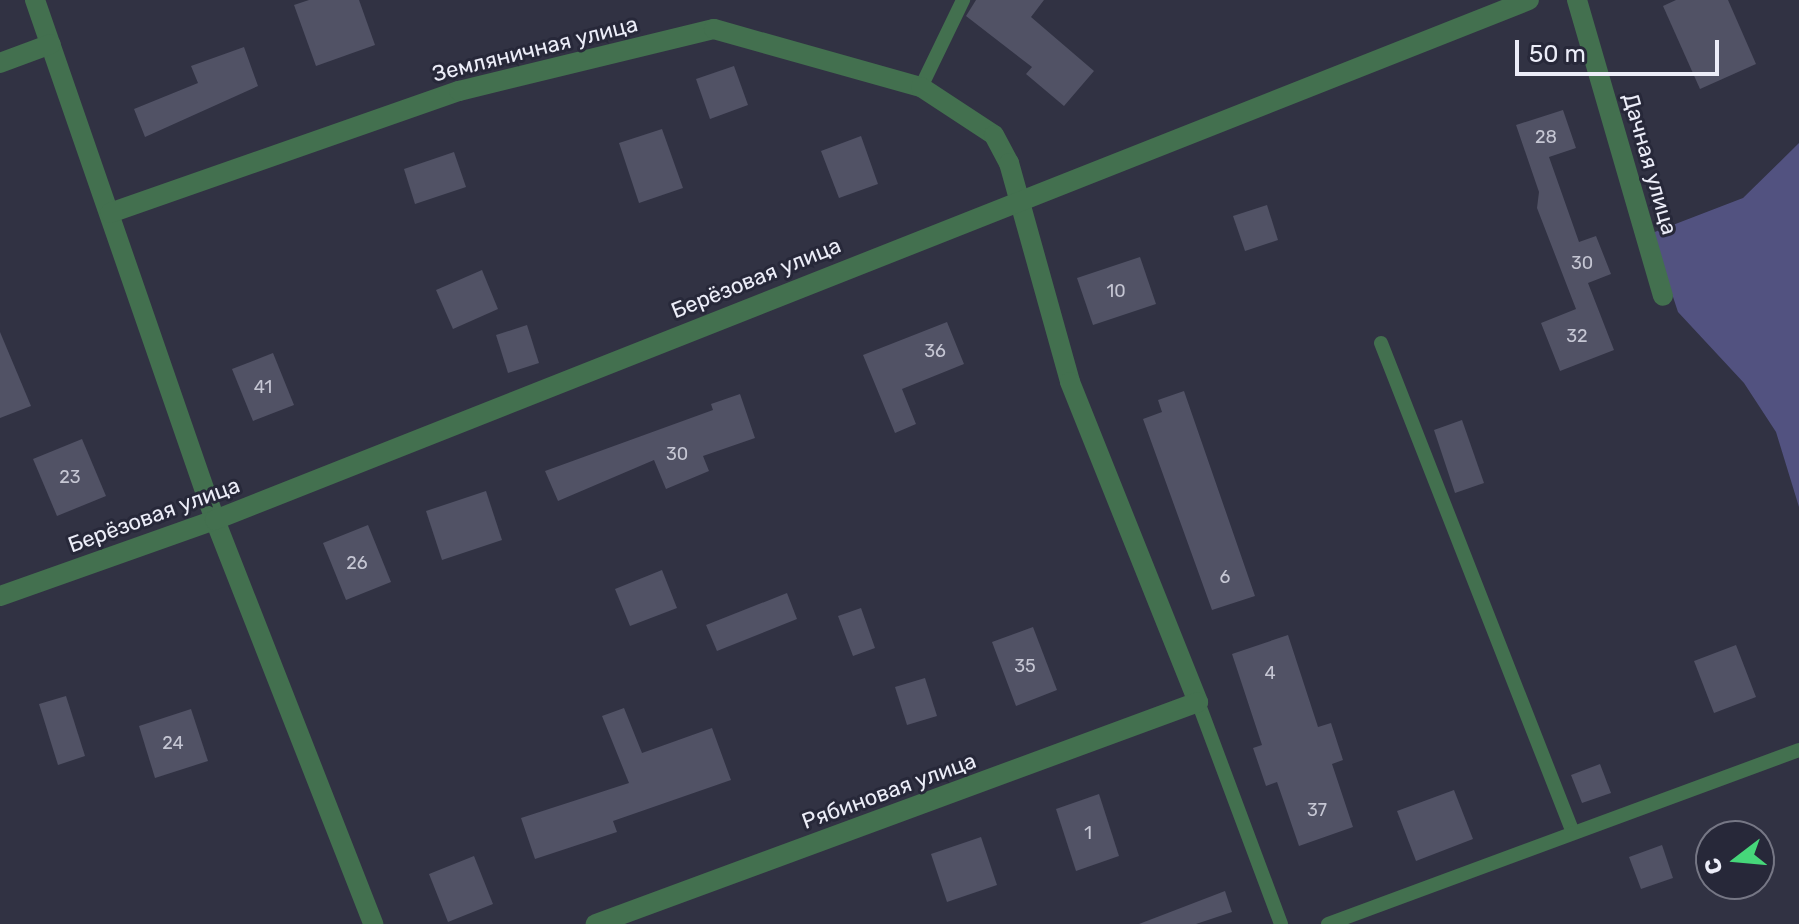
<!DOCTYPE html>
<html>
<head>
<meta charset="utf-8">
<style>
	body { margin:0 }
	#map { position:relative; width:1799px; height:924px; overflow:hidden; background:#313243; font-family:Rubik,sans-serif }
	div>[style] { position:absolute }
	.green>* { inset:0; background:#525280 }
	.building>* { inset:0; background:#515265 }
	.service>* { height:14px; margin:-7px; padding:0 7px; transform-origin:7px; border-radius:7px; background:#43704f }
	.minor>* { height:20px; margin:-10px; padding:0 10px; transform-origin:10px; border-radius:10px; background:#43704f }
	span { translate:-50% -50%; white-space:nowrap; text-align:center; line-height:1.15; -webkit-text-stroke:6px #272839; paint-order:stroke }
	.number-label { font-size:18px; color:#c5c6d3 }
	.number-label span { -webkit-text-stroke-width:0 }
	.street-label { font-size:22px; color:#ecedf8 }
	.north { position:absolute; left:1695px; top:820px; width:80px; height:80px; box-sizing:border-box; background:#272839; border:2px solid #767785; border-radius:50%; rotate:254deg; font-size:22px; font-weight:700; line-height:32px; text-align:center; color:#ecedf8 }
	.north::after { content:''; display:block; margin:auto; width:28px; height:36px; background:#46d77a; clip-path:polygon(50% 0,100% 100%,50% 72%,0 100%) }
	.scale { position:absolute; left:1515px; top:40px; width:204px; height:36px; box-sizing:border-box; border:4px solid #ecedf8; border-top:0; padding-left:10px; font-size:24px; line-height:28px; white-space:nowrap; color:#ecedf8; -webkit-text-stroke:6px #272839; paint-order:stroke }
</style>
</head>
<body>
<div id="map">
	<div class="green">
		<div style="clip-path:polygon(1799px 143px,1799px 507px,1776px 432px,1744px 383px,1678px 312px,1652px 233px,1743px 198px)"></div>
	</div>
	<div class="building">
		<div style="clip-path:polygon(309px 0,359px 0,375px 45px,316px 66px,294px 5px)"></div>
		<div style="clip-path:polygon(976px 0,1044px 0,1031px 17px,1094px 71px,1064px 106px,1026px 74px,1032px 67px,966px 16px)"></div>
		<div style="clip-path:polygon(1676px 0,1728px 0,1756px 64px,1700px 89px,1663px 6px)"></div>
		<div style="clip-path:polygon(244px 47px,258px 86px,145px 137px,134px 109px,198px 83px,191px 66px)"></div>
		<div style="clip-path:polygon(734px 66px,748px 105px,710px 119px,696px 79px)"></div>
		<div style="clip-path:polygon(1563px 110px,1576px 148px,1549px 157px,1579px 242px,1596px 236px,1611px 274px,1588px 283px,1614px 350px,1560px 371px,1541px 323px,1576px 309px,1537px 208px,1539px 192px,1516px 125px)"></div>
		<div style="clip-path:polygon(662px 129px,683px 188px,639px 203px,619px 143px)"></div>
		<div style="clip-path:polygon(861px 136px,878px 184px,839px 198px,821px 151px)"></div>
		<div style="clip-path:polygon(454px 152px,466px 187px,415px 204px,404px 169px)"></div>
		<div style="clip-path:polygon(1267px 205px,1278px 240px,1245px 251px,1233px 216px)"></div>
		<div style="clip-path:polygon(1140px 257px,1156px 304px,1093px 325px,1077px 278px)"></div>
		<div style="clip-path:polygon(482px 270px,498px 309px,453px 329px,436px 290px)"></div>
		<div style="clip-path:polygon(947px 322px,964px 364px,902px 389px,916px 424px,895px 433px,863px 355px)"></div>
		<div style="clip-path:polygon(527px 325px,539px 363px,508px 373px,496px 335px)"></div>
		<div style="clip-path:polygon(0 332px,31px 406px,0 418px)"></div>
		<div style="clip-path:polygon(273px 353px,294px 405px,253px 421px,232px 369px)"></div>
		<div style="clip-path:polygon(1184px 391px,1255px 596px,1212px 610px,1143px 419px,1162px 412px,1158px 400px)"></div>
		<div style="clip-path:polygon(740px 394px,755px 438px,703px 456px,709px 471px,666px 489px,654px 460px,558px 501px,545px 471px,713px 410px,711px 404px)"></div>
		<div style="clip-path:polygon(1462px 420px,1484px 483px,1455px 493px,1434px 430px)"></div>
		<div style="clip-path:polygon(82px 439px,106px 496px,57px 516px,33px 459px)"></div>
		<div style="clip-path:polygon(486px 491px,502px 540px,442px 560px,426px 511px)"></div>
		<div style="clip-path:polygon(368px 525px,391px 582px,346px 600px,323px 543px)"></div>
		<div style="clip-path:polygon(662px 570px,677px 608px,630px 626px,615px 589px)"></div>
		<div style="clip-path:polygon(787px 593px,797px 619px,717px 651px,706px 625px)"></div>
		<div style="clip-path:polygon(861px 608px,875px 648px,853px 656px,838px 616px)"></div>
		<div style="clip-path:polygon(1033px 627px,1057px 690px,1016px 706px,992px 642px)"></div>
		<div style="clip-path:polygon(1288px 635px,1318px 727px,1331px 723px,1343px 760px,1332px 764px,1353px 827px,1299px 846px,1277px 782px,1266px 786px,1253px 748px,1262px 745px,1232px 654px)"></div>
		<div style="clip-path:polygon(1736px 645px,1756px 697px,1714px 713px,1694px 661px)"></div>
		<div style="clip-path:polygon(925px 678px,937px 716px,907px 725px,895px 687px)"></div>
		<div style="clip-path:polygon(66px 696px,85px 756px,58px 765px,39px 704px)"></div>
		<div style="clip-path:polygon(624px 708px,642px 753px,712px 728px,731px 780px,613px 821px,617px 832px,535px 859px,521px 818px,629px 783px,602px 716px)"></div>
		<div style="clip-path:polygon(191px 709px,208px 761px,155px 778px,139px 726px)"></div>
		<div style="clip-path:polygon(1600px 764px,1611px 793px,1582px 803px,1571px 775px)"></div>
		<div style="clip-path:polygon(1454px 790px,1473px 839px,1416px 861px,1397px 811px)"></div>
		<div style="clip-path:polygon(1099px 794px,1119px 856px,1076px 871px,1056px 809px)"></div>
		<div style="clip-path:polygon(981px 837px,997px 885px,947px 902px,931px 854px)"></div>
		<div style="clip-path:polygon(1662px 845px,1673px 878px,1641px 889px,1629px 857px)"></div>
		<div style="clip-path:polygon(474px 856px,493px 904px,448px 922px,429px 874px)"></div>
		<div style="clip-path:polygon(1225px 891px,1232px 912px,1196px 924px,1139px 924px)"></div>
	</div>
	<div class="service">
		<div style="left:921px;top:87px;width:97px;rotate:-64.2deg"></div>
		<div style="left:1381px;top:343px;width:523px;rotate:68.59deg"></div>
		<div style="left:1198px;top:702px;width:237px;rotate:69.5deg"></div>
		<div style="left:1328px;top:924px;width:502px;rotate:-20.28deg"></div>
	</div>
	<div class="minor">
		<div style="left:35px;top:0;width:550px;rotate:70.91deg"></div>
		<div style="left:215px;top:520px;width:434px;rotate:68.6deg"></div>
		<div style="left:1577px;top:0;width:308px;rotate:73.8deg"></div>
		<div style="left:0;top:63px;width:54px;rotate:-20.4deg"></div>
		<div style="left:110px;top:213px;width:370px;rotate:-19.3deg"></div>
		<div style="left:459px;top:91px;width:262px;rotate:-13.7deg"></div>
		<div style="left:714px;top:29px;width:215px;rotate:15.7deg"></div>
		<div style="left:921px;top:87px;width:87px;rotate:33.3deg"></div>
		<div style="left:994px;top:135px;width:32px;rotate:62deg"></div>
		<div style="left:1009px;top:163px;width:227px;rotate:74.4deg"></div>
		<div style="left:1070px;top:382px;width:345px;rotate:68.2deg"></div>
		<div style="left:1198px;top:702px;width:642px;rotate:159.76deg"></div>
		<div style="left:0;top:596px;width:228px;rotate:-19.5deg"></div>
		<div style="left:215px;top:520px;width:1413px;rotate:-21.59deg"></div>
	</div>
	<div class="number-label">
		<span style="left:1546px;top:137px">28</span>
		<span style="left:1582px;top:263px">30</span>
		<span style="left:1116px;top:291px">10</span>
		<span style="left:1577px;top:336px">32</span>
		<span style="left:935px;top:351px">36</span>
		<span style="left:263px;top:387px">41</span>
		<span style="left:677px;top:454px">30</span>
		<span style="left:70px;top:477px">23</span>
		<span style="left:357px;top:563px">26</span>
		<span style="left:1225px;top:577px">6</span>
		<span style="left:1025px;top:666px">35</span>
		<span style="left:1270px;top:673px">4</span>
		<span style="left:173px;top:743px">24</span>
		<span style="left:1317px;top:810px">37</span>
		<span style="left:1088px;top:833px">1</span>
	</div>
	<div class="street-label">
		<span style="left:535px;top:49px;rotate:-14deg">Земляничная улица</span>
		<span style="left:1650px;top:164px;rotate:74deg">Дачная улица</span>
		<span style="left:756px;top:278px;rotate:-22deg">Берёзовая улица</span>
		<span style="left:154px;top:515px;rotate:-20deg">Берёзовая улица</span>
		<span style="left:889px;top:791px;rotate:-20deg">Рябиновая улица</span>
	</div>
	<div class="north">С</div>
	<div class="scale">50 m</div>
</div>
</body>
</html>
